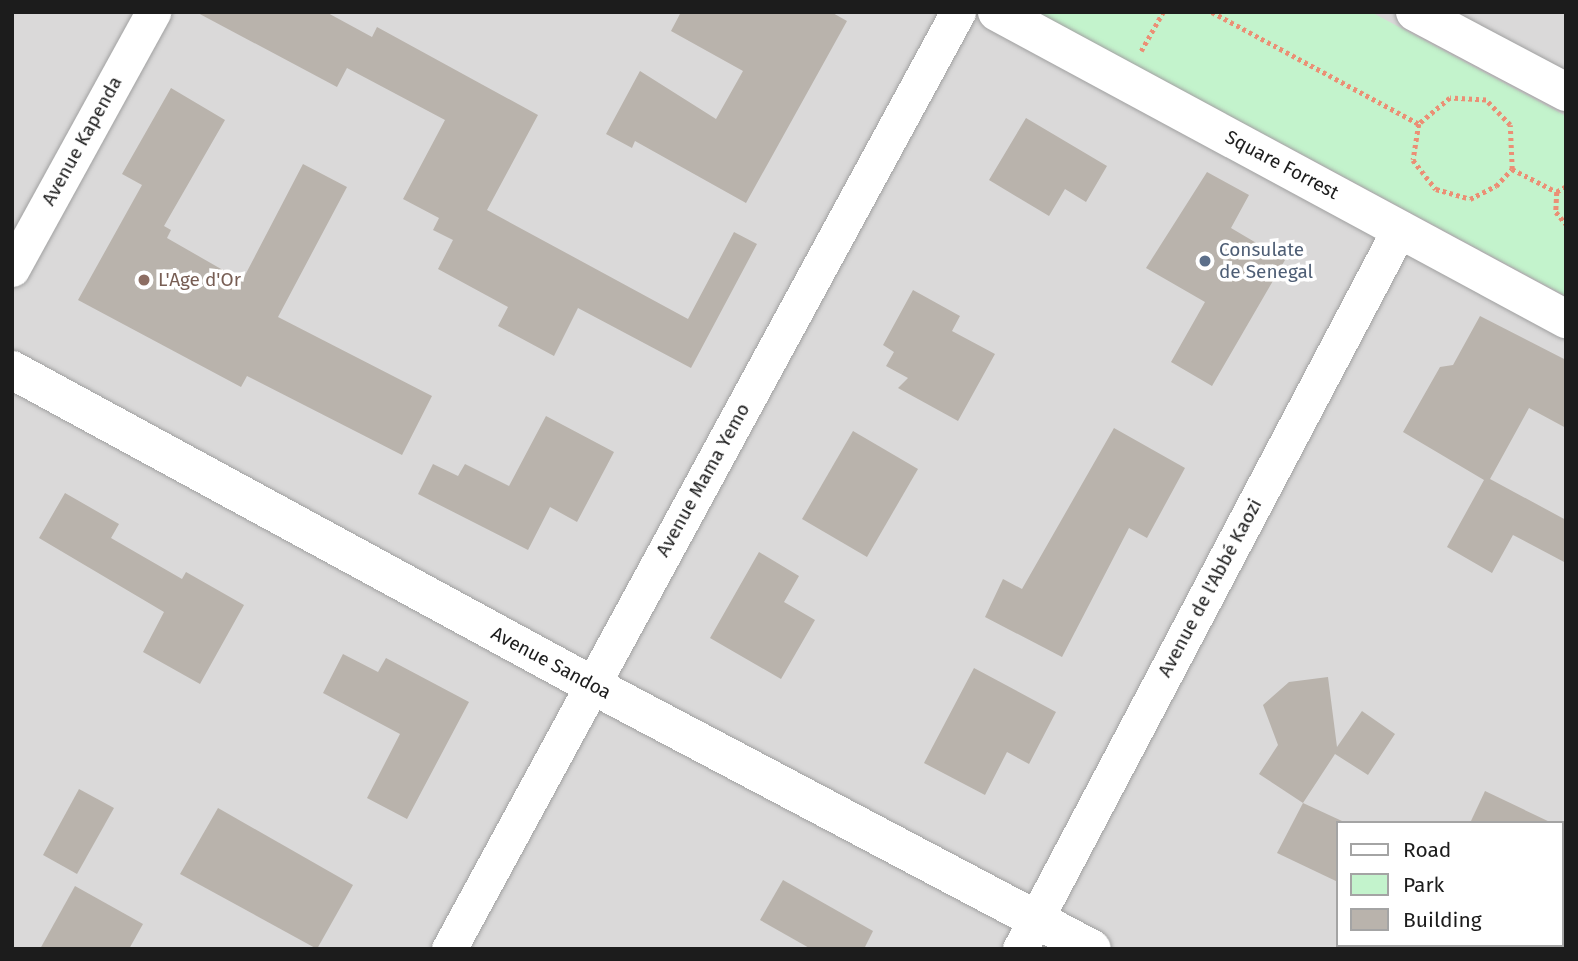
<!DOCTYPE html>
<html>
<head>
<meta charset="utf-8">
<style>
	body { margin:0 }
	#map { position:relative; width:1578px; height:961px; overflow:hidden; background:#eceae2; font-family:"Fira Sans",sans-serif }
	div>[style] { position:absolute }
	.residential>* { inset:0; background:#dad9d9 }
	.park>* { inset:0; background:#c3f3cc }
	.building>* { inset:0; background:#b9b3ac }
	.path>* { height:4.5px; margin-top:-2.25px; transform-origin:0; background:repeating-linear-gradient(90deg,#eb8f75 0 3.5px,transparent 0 7px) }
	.roads { filter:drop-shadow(0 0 2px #a0a0a0) drop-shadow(0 0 2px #a0a0a0) }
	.minor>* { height:35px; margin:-17.5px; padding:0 17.5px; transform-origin:17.5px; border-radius:17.5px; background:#fff }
	.tertiary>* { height:38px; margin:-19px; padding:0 19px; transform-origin:19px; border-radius:19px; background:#fff }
	.dots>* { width:19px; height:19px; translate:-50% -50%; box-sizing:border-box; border:4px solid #fff; border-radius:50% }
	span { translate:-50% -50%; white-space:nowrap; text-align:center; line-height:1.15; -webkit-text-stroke:7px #fff; paint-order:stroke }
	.street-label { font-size:19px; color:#1c1c1c }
	.service-label { font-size:19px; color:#4e5e75 }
	.left { translate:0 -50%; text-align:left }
	.education-label { font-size:19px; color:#785e54 }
	.frame { position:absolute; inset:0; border:14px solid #1c1c1c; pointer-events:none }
	.legend { position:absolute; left:1336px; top:821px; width:228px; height:126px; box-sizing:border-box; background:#fff; border:2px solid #a4a4a4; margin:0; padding:9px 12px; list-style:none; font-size:21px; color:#1c1c1c }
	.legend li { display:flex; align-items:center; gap:14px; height:35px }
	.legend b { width:35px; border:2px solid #a4a4a4 }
</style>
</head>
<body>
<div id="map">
	<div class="residential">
		<div style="clip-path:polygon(evenodd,12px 12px,1566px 12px,1566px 949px,12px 949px,12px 12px,1338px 823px,1562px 823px,1562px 945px,1338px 945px,1338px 823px)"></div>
	</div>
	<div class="park">
		<div style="clip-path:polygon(1037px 12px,1371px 12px,1566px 116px,1566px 296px)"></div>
	</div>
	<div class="building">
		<div style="clip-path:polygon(196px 12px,326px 12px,372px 37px,377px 27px,538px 115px,487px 210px,688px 319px,734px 232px,757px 244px,691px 368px,578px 308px,554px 356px,498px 326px,508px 307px,438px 269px,453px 240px,433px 230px,439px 218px,403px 199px,445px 120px,347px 68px,337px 87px)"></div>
		<div style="clip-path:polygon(681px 12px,831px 12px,847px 21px,746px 203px,635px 141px,632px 148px,606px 134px,640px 71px,716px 119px,743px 71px,671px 31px)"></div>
		<div style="clip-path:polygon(171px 88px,225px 120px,164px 226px,171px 230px,167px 238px,242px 281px,303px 164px,347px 187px,278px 317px,432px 396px,402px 455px,247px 376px,241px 387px,78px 300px,142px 185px,122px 174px)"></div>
		<div style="clip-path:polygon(1026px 118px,1107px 166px,1086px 202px,1065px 189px,1049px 216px,989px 180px)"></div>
		<div style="clip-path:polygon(1207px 172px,1249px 195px,1231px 228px,1285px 260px,1212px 386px,1171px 362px,1205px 302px,1146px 268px)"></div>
		<div style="clip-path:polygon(913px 290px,960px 316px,952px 331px,995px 354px,958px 421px,898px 388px,908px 378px,886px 366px,894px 352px,883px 345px)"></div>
		<div style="clip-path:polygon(1480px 316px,1566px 360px,1566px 428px,1529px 408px,1490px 479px,1566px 520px,1566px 563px,1513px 535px,1492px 573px,1447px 547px,1484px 480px,1403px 432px,1440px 367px,1453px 365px)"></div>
		<div style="clip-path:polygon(546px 416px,614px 452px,577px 522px,550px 507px,528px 550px,418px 494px,433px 464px,458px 476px,465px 464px,509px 486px)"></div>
		<div style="clip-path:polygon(1114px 428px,1185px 468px,1147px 538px,1129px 528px,1062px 657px,985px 617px,1003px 579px,1022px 589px)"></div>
		<div style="clip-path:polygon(853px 431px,918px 469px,867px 557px,802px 519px)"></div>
		<div style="clip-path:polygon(65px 493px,119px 524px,111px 538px,182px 579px,186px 572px,244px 605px,200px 684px,143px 652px,164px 612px,39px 538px)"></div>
		<div style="clip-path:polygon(759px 552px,799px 576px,784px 602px,815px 620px,781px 679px,710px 638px)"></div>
		<div style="clip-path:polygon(343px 654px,378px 672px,386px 658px,469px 702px,407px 819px,367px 798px,400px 734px,323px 693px)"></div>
		<div style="clip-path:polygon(974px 668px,1056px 712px,1029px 764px,1007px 752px,985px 795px,924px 763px)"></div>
		<div style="clip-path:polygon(1328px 677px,1337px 747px,1362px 711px,1395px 734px,1368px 775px,1335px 754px,1303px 803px,1259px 774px,1278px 745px,1263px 705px,1289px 682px)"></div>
		<div style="clip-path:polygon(79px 789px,114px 808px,77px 874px,43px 855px)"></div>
		<div style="clip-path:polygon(1485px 791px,1552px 823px,1470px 823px)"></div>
		<div style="clip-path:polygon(1303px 803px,1342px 821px,1338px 882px,1277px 853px)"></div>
		<div style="clip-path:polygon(218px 808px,353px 885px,317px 949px,180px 874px)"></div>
		<div style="clip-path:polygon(783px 880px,873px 931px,864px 949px,811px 949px,760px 920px)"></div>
		<div style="clip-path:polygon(75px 886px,143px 924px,129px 949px,40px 949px)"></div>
	</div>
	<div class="path">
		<div style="left:1212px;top:12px;width:235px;rotate:28.4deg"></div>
		<div style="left:1141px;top:51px;width:45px;rotate:-60.6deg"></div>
		<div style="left:1512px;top:169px;width:44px;rotate:-92.6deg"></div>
		<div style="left:1510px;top:125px;width:35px;rotate:-134deg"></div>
		<div style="left:1486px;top:100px;width:36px;rotate:-177deg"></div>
		<div style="left:1450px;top:98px;width:40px;rotate:140deg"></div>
		<div style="left:1419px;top:124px;width:36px;rotate:99deg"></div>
		<div style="left:1413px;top:160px;width:37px;rotate:52deg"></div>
		<div style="left:1436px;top:189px;width:35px;rotate:16deg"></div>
		<div style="left:1470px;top:199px;width:29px;rotate:-27deg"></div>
		<div style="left:1496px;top:186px;width:23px;rotate:-47deg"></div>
		<div style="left:1512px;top:169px;width:51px;rotate:27.1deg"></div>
		<div style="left:1566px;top:187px;width:10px;rotate:151deg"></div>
		<div style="left:1557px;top:192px;width:20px;rotate:93deg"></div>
		<div style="left:1556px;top:212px;width:16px;rotate:50deg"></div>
	</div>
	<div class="roads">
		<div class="minor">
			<div style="left:12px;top:269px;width:293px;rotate:-61.2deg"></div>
			<div style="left:449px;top:949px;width:1066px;rotate:-61.49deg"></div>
			<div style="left:1020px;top:949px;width:815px;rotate:-62.21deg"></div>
		</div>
		<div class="tertiary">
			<div style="left:997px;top:12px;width:647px;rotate:28.35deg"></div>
			<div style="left:1415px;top:12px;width:171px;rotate:27.9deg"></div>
			<div style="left:12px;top:370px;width:660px;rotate:28.51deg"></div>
			<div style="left:592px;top:685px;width:565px;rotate:27.83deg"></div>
		</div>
	</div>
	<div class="dots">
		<div style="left:1205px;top:261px;background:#5c6f8a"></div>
		<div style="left:144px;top:280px;background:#8d6e63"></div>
	</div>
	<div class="street-label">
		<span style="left:82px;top:141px;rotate:-61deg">Avenue Kapenda</span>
		<span style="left:1282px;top:165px;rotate:28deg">Square Forrest</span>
		<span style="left:703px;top:480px;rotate:-61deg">Avenue Mama Yemo</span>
		<span style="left:1210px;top:588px;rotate:-62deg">Avenue de l'Abbé Kaozi</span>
		<span style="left:551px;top:663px;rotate:28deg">Avenue Sandoa</span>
	</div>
	<div class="service-label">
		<span class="left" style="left:1219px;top:261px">Consulate<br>de Senegal</span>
	</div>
	<div class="education-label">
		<span class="left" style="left:158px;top:280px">L'Age d'Or</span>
	</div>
	<div class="frame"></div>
	<ul class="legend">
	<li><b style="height:9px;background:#fff"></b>Road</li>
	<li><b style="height:19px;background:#c3f3cc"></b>Park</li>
	<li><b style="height:19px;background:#b9b3ac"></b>Building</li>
	</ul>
</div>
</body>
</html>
